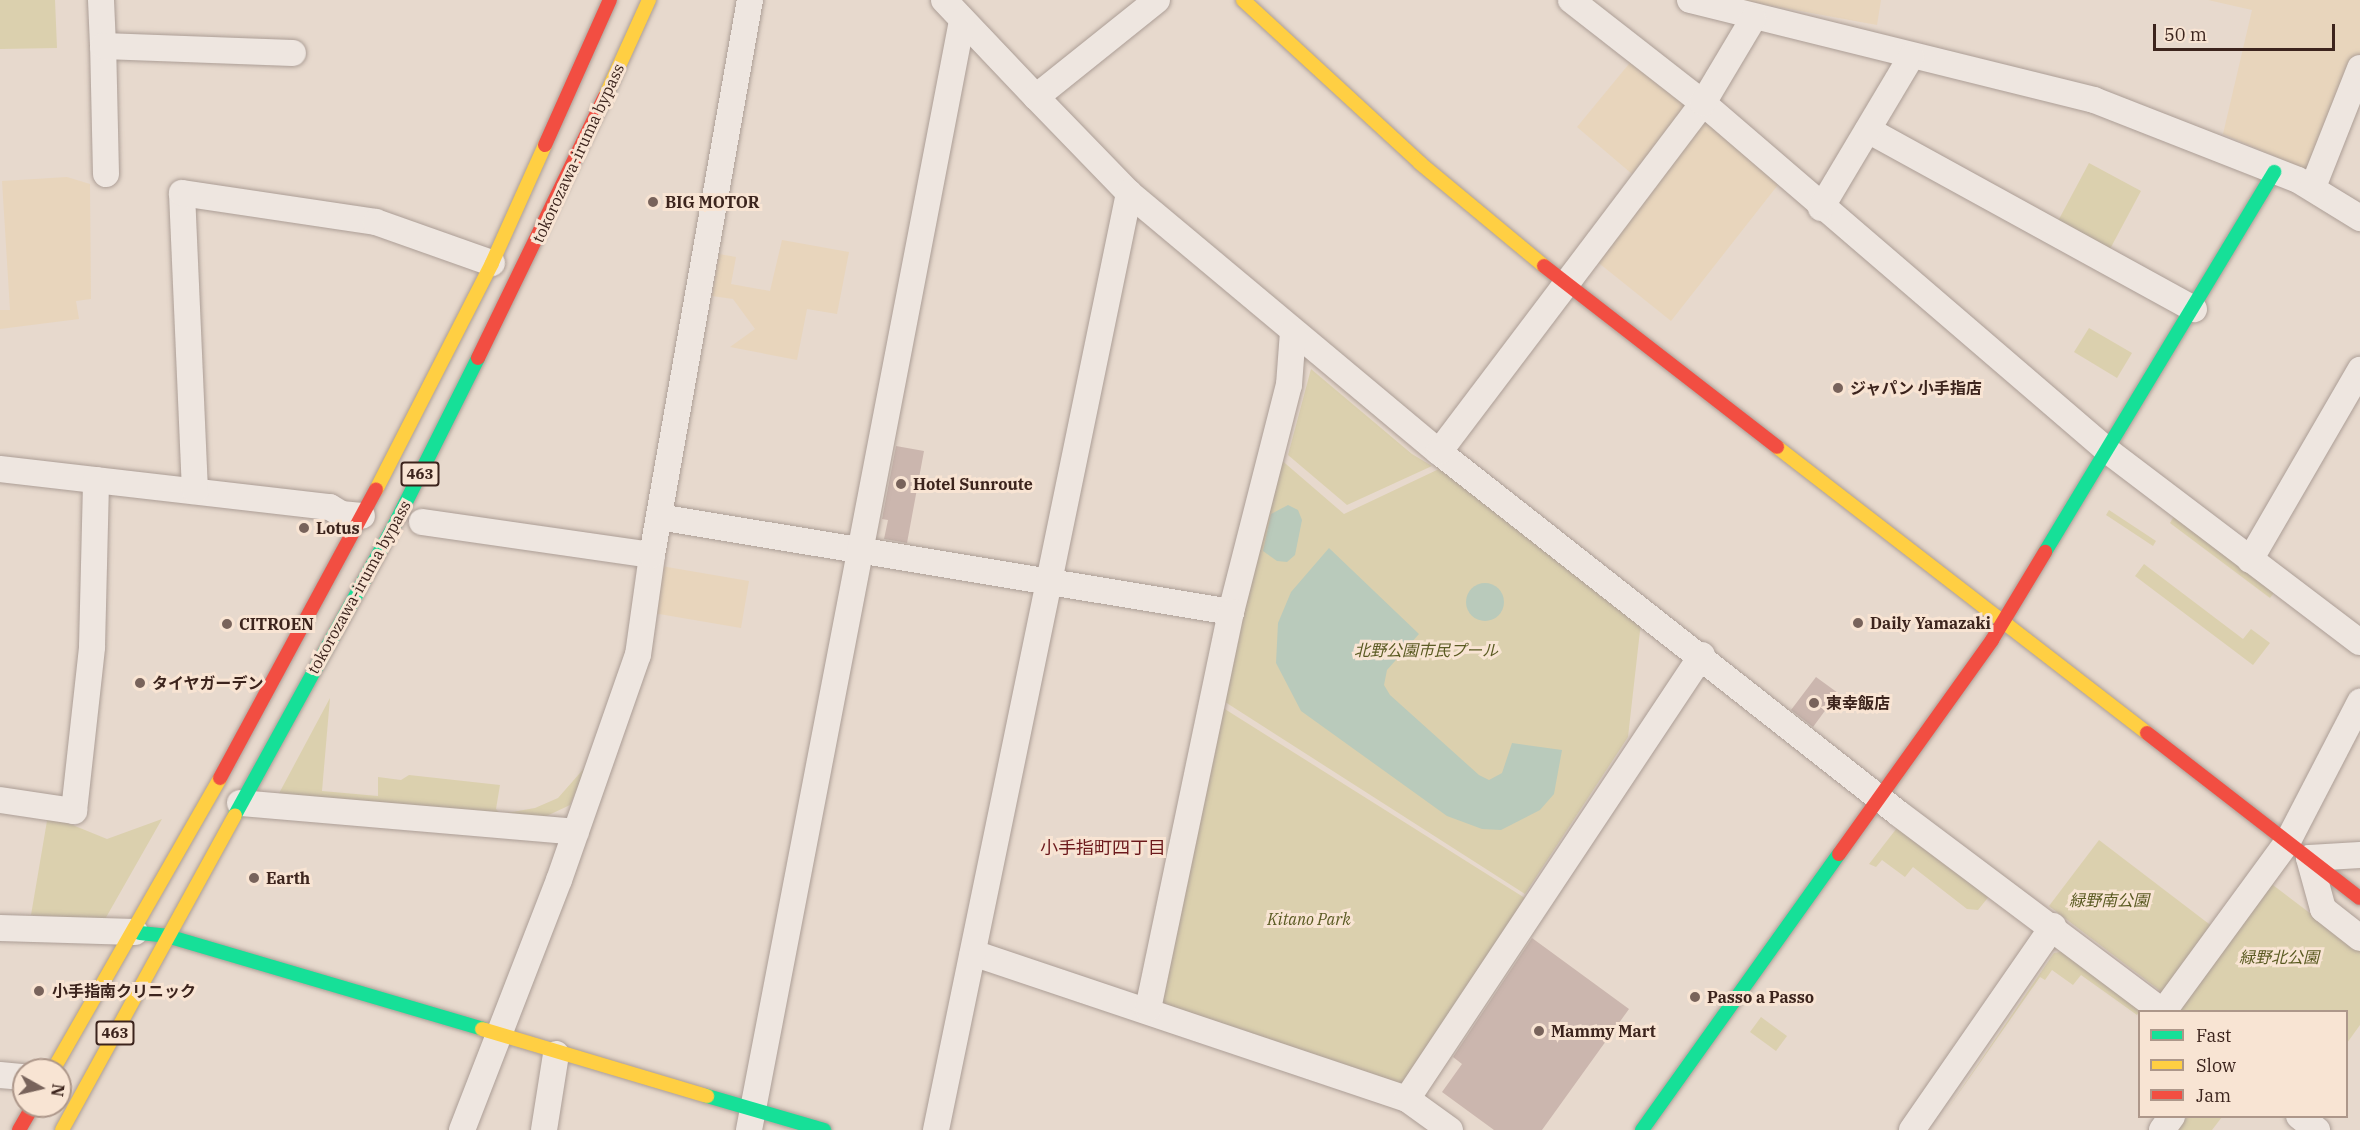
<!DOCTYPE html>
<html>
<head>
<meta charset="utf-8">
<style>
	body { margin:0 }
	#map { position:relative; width:2360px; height:1130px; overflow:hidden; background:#e7d9cd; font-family:"IBM Plex Serif","Noto Sans JP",serif }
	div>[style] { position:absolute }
	.farmland>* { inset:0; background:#e8d5bc }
	.green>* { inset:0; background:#dbd0ae }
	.water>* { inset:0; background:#b9cabb }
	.round { border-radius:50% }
	.building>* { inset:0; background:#cbb6ae }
	.roads { filter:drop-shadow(0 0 2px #ac9e96) drop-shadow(0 0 2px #ac9e96) }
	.street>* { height:26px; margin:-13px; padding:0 13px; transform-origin:13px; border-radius:13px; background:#eee6e0 }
	.fast>* { height:14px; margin:-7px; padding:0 7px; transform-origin:7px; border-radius:7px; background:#16e098 }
	.slow>* { height:14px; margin:-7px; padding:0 7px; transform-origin:7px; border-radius:7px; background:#ffcf43 }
	.jam>* { height:14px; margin:-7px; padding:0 7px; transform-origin:7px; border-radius:7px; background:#f24e42 }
	.dots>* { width:16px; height:16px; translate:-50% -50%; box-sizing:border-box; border:3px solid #f8e4d3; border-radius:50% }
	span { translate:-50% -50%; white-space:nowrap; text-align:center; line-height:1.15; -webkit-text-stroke:6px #f8e4d3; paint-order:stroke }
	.shield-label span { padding:2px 4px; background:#f8e4d3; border:2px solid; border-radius:4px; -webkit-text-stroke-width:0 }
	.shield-label { font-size:15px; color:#3c241d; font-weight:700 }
	.street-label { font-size:16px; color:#3c241d }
	.poi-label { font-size:16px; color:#3c241d; font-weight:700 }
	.left { translate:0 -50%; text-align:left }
	.park-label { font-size:16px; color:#5a5a22; font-style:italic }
	.neighbourhood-label { font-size:18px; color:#6c191c }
	.legend { position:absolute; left:2138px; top:1010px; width:210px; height:108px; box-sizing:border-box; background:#f8e4d3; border:2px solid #ad978a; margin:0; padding:8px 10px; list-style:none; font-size:18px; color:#3c241d }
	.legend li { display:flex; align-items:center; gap:12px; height:30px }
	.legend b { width:30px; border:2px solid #ad978a }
	.north { position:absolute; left:12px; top:1058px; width:60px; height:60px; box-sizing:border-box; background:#f8e4d3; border:2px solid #ad978a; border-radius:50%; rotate:98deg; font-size:16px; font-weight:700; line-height:24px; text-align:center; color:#3c241d }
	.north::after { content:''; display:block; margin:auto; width:21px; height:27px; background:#78635b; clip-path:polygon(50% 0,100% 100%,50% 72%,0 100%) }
	.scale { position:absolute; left:2153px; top:24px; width:182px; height:27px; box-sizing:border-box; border:3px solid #3c241d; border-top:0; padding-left:8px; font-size:18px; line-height:21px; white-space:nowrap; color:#3c241d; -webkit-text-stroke:4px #f8e4d3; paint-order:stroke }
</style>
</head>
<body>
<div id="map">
	<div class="farmland">
		<div style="clip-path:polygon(1740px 0,1881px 0,1877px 25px)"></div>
		<div style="clip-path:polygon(2208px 0,2360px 0,2360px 55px,2311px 172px,2223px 134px,2252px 10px)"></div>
		<div style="clip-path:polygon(1633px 59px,1689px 105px,1632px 174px,1577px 127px)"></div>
		<div style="clip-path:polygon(1705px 121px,1781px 181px,1671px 321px,1595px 260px)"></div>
		<div style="clip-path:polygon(67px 177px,90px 184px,91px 299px,76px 301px,79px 319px,0 329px,0 310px,10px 310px,2px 181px)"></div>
		<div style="clip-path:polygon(782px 240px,849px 252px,837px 314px,807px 309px,797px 360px,730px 347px,755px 329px,733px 299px,712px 296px,719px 254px,736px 257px,731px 284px,770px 291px)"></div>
		<div style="clip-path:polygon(661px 566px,749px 581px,741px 628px,653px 613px)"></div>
	</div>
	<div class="green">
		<div style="clip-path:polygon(0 0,55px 0,57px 48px,0 49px)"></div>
		<div style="clip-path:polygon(2089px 163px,2141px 191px,2110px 249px,2058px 221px)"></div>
		<div style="clip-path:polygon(2089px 328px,2132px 353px,2117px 378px,2074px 352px)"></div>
		<div style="clip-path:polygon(1311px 369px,1412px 454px,1432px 466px,1347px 505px,1288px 455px)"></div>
		<div style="clip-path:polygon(1279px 458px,1344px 514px,1439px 469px,1641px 622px,1628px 737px,1525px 894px,1222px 700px)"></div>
		<div style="clip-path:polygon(2109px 510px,2156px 541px,2153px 546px,2106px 515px)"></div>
		<div style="clip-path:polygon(2176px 513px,2276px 590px,2270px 598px,2170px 523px)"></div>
		<div style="clip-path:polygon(2144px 564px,2243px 639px,2251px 629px,2270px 643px,2253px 665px,2135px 576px)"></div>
		<div style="clip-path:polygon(330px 698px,322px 791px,378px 796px,378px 777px,401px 780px,409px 775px,500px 785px,496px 809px,501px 814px,535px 808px,558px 798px,587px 765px,570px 805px,536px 821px,276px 799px)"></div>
		<div style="clip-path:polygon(1220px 706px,1528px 900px,1404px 1091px,1152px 1006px)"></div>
		<div style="clip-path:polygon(48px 815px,107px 839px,162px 819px,104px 921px,31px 915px)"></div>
		<div style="clip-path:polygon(1900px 824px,1990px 895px,1978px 910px,1967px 909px,1913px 867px,1905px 877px,1882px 860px,1876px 867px,1869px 864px)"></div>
		<div style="clip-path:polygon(2099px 840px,2213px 927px,2163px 993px,2049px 906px)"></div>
		<div style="clip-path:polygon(2269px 882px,2360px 951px,2360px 1025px,2347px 1043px,2346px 1012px,2170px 1011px)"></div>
		<div style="clip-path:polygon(2067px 951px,2143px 1006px,2137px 1015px,2081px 975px,2073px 985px,2052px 970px,2045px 980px,2040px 977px,1942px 1117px,2054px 953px)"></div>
		<div style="clip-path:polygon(1761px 1017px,1787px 1036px,1776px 1051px,1750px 1032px)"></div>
		<div style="clip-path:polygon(2187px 1117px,2222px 1117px,2212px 1130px,2177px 1130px)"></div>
	</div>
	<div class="water">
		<div style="clip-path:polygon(1288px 505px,1298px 510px,1302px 520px,1295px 555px,1287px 562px,1277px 561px,1263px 551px,1271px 514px)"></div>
		<div style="clip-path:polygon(1329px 548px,1419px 634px,1387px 670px,1384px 685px,1390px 695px,1479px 775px,1489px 780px,1502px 773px,1512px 743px,1562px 750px,1554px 794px,1540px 810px,1501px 830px,1482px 829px,1447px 816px,1301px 711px,1276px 663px,1278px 623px,1291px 592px)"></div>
		<div class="round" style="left:1466px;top:583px;width:38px;height:38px"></div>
	</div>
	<div class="building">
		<div style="clip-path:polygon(896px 446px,924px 451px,907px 543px,884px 539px,888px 520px,882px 519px)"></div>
		<div style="clip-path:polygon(1816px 677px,1838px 693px,1813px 727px,1791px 710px)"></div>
		<div style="clip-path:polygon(1532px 938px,1629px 1009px,1542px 1130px,1494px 1130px,1442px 1092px,1462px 1064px,1453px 1057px)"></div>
	</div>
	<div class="roads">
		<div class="street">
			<div style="left:101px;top:0;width:46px;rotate:87.5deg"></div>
			<div style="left:944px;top:0;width:134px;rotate:46.5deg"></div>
			<div style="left:1036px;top:97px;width:155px;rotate:-38.7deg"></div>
			<div style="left:1571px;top:0;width:167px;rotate:38deg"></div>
			<div style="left:1703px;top:103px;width:534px;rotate:40.67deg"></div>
			<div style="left:2108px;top:451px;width:316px;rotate:37.2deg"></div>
			<div style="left:1690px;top:0;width:416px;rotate:13.9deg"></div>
			<div style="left:2094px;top:100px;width:219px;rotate:21.4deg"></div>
			<div style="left:2298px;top:180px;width:73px;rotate:31.5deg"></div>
			<div style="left:1036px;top:97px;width:134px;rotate:45.9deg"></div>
			<div style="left:1129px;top:193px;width:404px;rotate:39.9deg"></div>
			<div style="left:1439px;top:452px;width:584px;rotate:38.18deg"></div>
			<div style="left:1898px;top:813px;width:331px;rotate:36.9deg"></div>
			<div style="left:1868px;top:130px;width:372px;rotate:28.8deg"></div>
			<div style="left:106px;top:174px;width:128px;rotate:-91.3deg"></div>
			<div style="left:103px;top:46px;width:190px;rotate:2.1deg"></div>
			<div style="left:2313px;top:187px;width:128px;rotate:-68.4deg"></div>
			<div style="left:1821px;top:208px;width:176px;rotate:-59.2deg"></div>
			<div style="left:1439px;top:452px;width:438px;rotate:-52.9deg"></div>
			<div style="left:1703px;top:103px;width:98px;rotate:-59.2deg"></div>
			<div style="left:0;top:469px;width:332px;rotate:6.6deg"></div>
			<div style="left:330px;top:507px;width:13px;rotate:32deg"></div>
			<div style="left:341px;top:514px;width:21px;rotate:5deg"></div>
			<div style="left:195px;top:491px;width:298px;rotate:-92.5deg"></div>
			<div style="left:182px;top:193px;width:196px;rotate:8.5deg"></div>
			<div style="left:376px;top:222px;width:123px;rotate:19.5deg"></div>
			<div style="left:659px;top:517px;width:580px;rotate:9.43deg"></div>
			<div style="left:1231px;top:612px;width:234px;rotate:-75.7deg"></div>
			<div style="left:1289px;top:385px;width:53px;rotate:-85.7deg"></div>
			<div style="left:422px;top:522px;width:232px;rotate:8.2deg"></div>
			<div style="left:2250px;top:560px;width:220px;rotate:-59.9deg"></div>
			<div style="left:0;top:800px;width:75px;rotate:8.5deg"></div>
			<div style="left:74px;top:811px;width:165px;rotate:-83.7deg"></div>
			<div style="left:92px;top:647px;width:167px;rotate:-88.6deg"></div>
			<div style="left:240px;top:803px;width:337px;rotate:4.9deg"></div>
			<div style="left:2360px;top:855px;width:51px;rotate:176.6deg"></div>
			<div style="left:2309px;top:858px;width:53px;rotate:74.6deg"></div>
			<div style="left:2323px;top:909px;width:47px;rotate:38.1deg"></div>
			<div style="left:0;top:928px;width:135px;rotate:1.7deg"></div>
			<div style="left:973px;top:953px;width:458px;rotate:18.6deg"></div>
			<div style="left:1407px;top:1099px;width:53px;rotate:35.8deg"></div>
			<div style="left:1148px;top:1009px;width:406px;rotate:-78.2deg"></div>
			<div style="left:2163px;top:1012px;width:212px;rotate:-53.8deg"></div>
			<div style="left:2288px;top:841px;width:157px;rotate:-62.6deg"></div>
			<div style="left:0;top:1075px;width:24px;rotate:5deg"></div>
			<div style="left:1407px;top:1099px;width:533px;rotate:-56.4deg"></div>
			<div style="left:2299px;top:1116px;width:23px;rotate:38deg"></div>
			<div style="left:462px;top:1130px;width:268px;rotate:-68.8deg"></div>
			<div style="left:559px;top:880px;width:238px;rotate:-70.7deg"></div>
			<div style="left:638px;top:655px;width:101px;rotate:-82deg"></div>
			<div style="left:652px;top:555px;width:564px;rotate:-79.99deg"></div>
			<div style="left:544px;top:1130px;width:77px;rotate:-81deg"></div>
			<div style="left:749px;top:1130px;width:1129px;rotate:-79.13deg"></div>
			<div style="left:936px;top:1130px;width:957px;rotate:-78.36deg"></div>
			<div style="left:1912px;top:1130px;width:248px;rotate:-55.3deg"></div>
			<div style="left:2162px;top:1130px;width:17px;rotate:-54deg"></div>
		</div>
		<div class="fast">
			<div style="left:2045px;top:552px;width:444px;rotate:-58.9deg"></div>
			<div style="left:235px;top:815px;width:337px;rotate:-61.2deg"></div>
			<div style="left:397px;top:520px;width:181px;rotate:-63.4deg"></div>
			<div style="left:140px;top:933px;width:27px;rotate:6deg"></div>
			<div style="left:167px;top:936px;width:328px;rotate:16.4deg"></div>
			<div style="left:707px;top:1096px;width:122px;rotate:16.2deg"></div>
			<div style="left:1642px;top:1130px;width:339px;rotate:-54.5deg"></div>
		</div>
		<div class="slow">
			<div style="left:1243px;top:0;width:241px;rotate:42.6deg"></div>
			<div style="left:1420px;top:163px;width:161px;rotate:39.7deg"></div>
			<div style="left:605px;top:97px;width:107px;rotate:-65.6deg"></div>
			<div style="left:1777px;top:447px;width:468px;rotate:37.7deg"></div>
			<div style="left:376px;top:490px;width:255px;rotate:-62.9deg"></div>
			<div style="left:492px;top:263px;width:129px;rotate:-65.8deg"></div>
			<div style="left:482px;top:1029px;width:235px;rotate:16.6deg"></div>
			<div style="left:53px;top:1070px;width:336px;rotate:-60.2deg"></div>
			<div style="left:62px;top:1130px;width:359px;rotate:-61.2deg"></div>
		</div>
		<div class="jam">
			<div style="left:545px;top:145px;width:159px;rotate:-65.9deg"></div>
			<div style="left:1544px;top:266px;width:295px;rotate:37.8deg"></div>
			<div style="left:478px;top:358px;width:290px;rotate:-64.1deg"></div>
			<div style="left:2147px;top:733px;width:269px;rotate:37.8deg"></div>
			<div style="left:220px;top:778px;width:328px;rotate:-61.6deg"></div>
			<div style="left:1839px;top:854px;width:263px;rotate:-54.4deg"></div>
			<div style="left:1992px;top:640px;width:103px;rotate:-58.9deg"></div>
			<div style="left:19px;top:1130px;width:28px;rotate:-60deg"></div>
		</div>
	</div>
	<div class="dots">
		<div style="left:653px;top:202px;background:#78635b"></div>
		<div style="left:1838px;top:388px;background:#78635b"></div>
		<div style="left:901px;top:484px;background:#78635b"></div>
		<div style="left:304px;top:528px;background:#78635b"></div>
		<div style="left:1858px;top:623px;background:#78635b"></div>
		<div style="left:227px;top:624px;background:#78635b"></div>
		<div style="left:140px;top:683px;background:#78635b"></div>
		<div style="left:1814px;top:703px;background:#78635b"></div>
		<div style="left:254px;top:878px;background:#78635b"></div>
		<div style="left:39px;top:991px;background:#78635b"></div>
		<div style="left:1695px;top:997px;background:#78635b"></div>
		<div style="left:1539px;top:1031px;background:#78635b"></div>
	</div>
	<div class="shield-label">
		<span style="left:420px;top:474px">463</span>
		<span style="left:115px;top:1033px">463</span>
	</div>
	<div class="street-label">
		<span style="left:578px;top:153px;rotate:-65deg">tokorozawa-iruma bypass</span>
		<span style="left:359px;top:587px;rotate:-61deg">tokorozawa-iruma bypass</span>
	</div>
	<div class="poi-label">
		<span class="left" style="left:665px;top:202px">BIG MOTOR</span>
		<span class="left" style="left:1850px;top:388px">ジャパン 小手指店</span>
		<span class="left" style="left:913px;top:484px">Hotel Sunroute</span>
		<span class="left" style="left:316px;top:528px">Lotus</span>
		<span class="left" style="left:1870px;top:623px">Daily Yamazaki</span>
		<span class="left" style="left:239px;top:624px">CITROEN</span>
		<span class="left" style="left:152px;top:683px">タイヤガーデン</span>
		<span class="left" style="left:1826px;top:703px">東幸飯店</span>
		<span class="left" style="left:266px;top:878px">Earth</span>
		<span class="left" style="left:52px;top:991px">小手指南クリニック</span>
		<span class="left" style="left:1707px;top:997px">Passo a Passo</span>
		<span class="left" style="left:1551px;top:1031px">Mammy Mart</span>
	</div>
	<div class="park-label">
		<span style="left:1426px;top:650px">北野公園市民プール</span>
		<span style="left:2109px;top:900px">緑野南公園</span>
		<span style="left:1309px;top:919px">Kitano Park</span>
		<span style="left:2279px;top:957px">緑野北公園</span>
	</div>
	<div class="neighbourhood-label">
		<span style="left:1103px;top:848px">小手指町四丁目</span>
	</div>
	<ul class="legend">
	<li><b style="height:8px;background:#16e098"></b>Fast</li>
	<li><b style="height:8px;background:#ffcf43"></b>Slow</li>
	<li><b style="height:8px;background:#f24e42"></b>Jam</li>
	</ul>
	<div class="north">N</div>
	<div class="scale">50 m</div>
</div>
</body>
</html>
